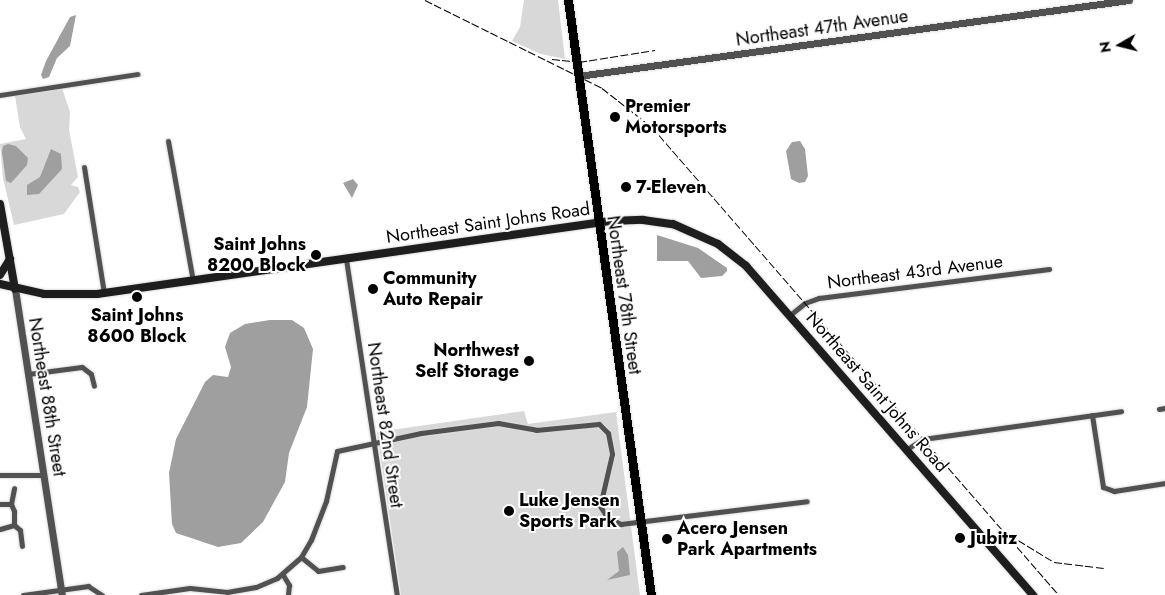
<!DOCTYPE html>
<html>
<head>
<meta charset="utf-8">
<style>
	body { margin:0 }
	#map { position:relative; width:1165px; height:595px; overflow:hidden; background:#fff; font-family:Jost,sans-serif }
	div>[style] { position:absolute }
	.green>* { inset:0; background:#d8d8d8 }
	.water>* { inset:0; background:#9f9f9f }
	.roads { filter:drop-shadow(0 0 1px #dbdbdb) drop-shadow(0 0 1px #dbdbdb) }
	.minor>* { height:5px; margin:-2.5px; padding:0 2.5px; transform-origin:2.5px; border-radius:2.5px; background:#515151 }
	.tertiary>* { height:7px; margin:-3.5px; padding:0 3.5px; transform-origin:3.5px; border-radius:3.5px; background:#515151 }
	.secondary>* { height:8px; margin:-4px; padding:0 4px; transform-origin:4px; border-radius:4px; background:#1e1e1e }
	.primary>* { height:9px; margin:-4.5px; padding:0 4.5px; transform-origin:4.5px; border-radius:4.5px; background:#000 }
	.rail>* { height:1px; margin-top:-0.5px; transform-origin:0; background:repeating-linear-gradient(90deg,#000 0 8px,transparent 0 10.5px) }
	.dots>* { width:14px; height:14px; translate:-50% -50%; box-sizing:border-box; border:2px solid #fff; border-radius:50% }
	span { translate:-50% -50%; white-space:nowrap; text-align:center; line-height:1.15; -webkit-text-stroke:4px #fff; paint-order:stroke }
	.street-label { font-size:18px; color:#000 }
	.poi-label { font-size:18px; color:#000; font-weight:700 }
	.left { translate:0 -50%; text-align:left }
	.right { translate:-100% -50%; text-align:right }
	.north { position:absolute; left:1095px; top:20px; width:50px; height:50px; -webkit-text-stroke:4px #fff; paint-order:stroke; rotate:262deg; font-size:14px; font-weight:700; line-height:20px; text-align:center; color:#000 }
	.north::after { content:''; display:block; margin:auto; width:18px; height:22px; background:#000; clip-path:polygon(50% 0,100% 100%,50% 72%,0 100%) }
</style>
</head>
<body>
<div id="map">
	<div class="green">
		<div style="clip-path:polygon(524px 0,558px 0,565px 59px,541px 54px,512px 41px,520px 27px)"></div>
		<div style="clip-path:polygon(62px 88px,70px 112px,69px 130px,78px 177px,71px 185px,78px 187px,80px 192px,64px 214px,14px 225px,3px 178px,0 144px,26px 139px,20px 127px,15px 96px)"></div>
		<div style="clip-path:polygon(524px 411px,528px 424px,616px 412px,640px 595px,401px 595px,377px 432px)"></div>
	</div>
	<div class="water">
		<div style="clip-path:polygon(76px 15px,70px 46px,57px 58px,49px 77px,43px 79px,41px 75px,46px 61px,70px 17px)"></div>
		<div style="clip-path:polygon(800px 141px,805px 149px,808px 176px,805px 182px,799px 183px,791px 179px,786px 151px,792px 142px)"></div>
		<div style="clip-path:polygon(8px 144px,16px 146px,28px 158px,27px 165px,11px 183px,6px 181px,2px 152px,3px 146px)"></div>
		<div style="clip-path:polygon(51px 149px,61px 154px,62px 169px,39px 194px,27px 195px,27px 185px,40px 177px)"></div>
		<div style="clip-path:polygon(353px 179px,358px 185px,352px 198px,343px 183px)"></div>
		<div style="clip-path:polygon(657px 235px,698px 248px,727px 268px,727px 271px,722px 276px,701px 278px,688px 261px,657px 261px)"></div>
		<div style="clip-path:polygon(270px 320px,292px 320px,304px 328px,313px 349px,307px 407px,289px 453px,285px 482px,263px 522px,241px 543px,218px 547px,176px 533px,172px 524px,169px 473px,176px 439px,205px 382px,213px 375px,228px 377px,231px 367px,225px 347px,230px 333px,245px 324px)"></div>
		<div style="clip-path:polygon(623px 547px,628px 555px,630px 575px,607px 580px,619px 571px,617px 552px)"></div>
	</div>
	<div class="roads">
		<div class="minor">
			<div style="left:0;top:95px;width:139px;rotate:-8.7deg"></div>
			<div style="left:168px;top:141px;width:142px;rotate:79.9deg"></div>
			<div style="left:84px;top:167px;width:128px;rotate:81deg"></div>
			<div style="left:346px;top:259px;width:340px;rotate:81.4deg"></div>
			<div style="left:790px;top:315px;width:19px;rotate:-39deg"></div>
			<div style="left:805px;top:303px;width:15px;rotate:-20deg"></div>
			<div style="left:819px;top:298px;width:232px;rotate:-7.2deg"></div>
			<div style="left:28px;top:374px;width:54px;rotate:-7.4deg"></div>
			<div style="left:82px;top:367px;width:11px;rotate:38deg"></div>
			<div style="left:91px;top:374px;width:12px;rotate:76deg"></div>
			<div style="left:1159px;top:409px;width:6px;rotate:-9deg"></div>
			<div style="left:1092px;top:415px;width:73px;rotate:81.3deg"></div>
			<div style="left:1103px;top:487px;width:12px;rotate:20deg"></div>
			<div style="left:1114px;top:491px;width:52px;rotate:-8.9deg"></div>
			<div style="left:907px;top:449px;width:19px;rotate:-32deg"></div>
			<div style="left:923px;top:439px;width:200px;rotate:-8deg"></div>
			<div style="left:0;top:475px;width:43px"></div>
			<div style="left:0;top:504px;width:11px"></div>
			<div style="left:11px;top:504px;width:8px;rotate:67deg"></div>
			<div style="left:14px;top:511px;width:14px;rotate:90deg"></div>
			<div style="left:11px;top:504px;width:16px;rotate:-79deg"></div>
			<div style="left:14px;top:525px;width:8px;rotate:40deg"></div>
			<div style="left:20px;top:530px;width:16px;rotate:83deg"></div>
			<div style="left:0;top:529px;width:15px;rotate:-16deg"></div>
			<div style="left:301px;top:557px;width:22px;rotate:39deg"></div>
			<div style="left:318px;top:571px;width:25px;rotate:-9deg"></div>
			<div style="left:283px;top:575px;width:12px;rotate:59deg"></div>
			<div style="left:289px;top:585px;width:10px;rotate:96deg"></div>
			<div style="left:23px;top:595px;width:66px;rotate:-7.9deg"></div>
			<div style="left:88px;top:586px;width:17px;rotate:33deg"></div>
			<div style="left:141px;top:595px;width:49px;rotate:-8.1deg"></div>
			<div style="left:190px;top:588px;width:37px;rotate:6deg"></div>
			<div style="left:227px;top:592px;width:29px;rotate:-10deg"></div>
			<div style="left:256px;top:587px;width:23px;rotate:-23deg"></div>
			<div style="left:277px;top:578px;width:32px;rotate:-41deg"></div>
			<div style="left:301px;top:557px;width:20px;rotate:-60deg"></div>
			<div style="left:311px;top:540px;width:42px;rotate:-69deg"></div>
			<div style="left:326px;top:501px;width:51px;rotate:-77.6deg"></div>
			<div style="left:337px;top:451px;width:86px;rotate:-12.1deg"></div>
			<div style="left:421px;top:433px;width:78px;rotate:-7.4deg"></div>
			<div style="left:498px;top:423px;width:39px;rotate:10deg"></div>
			<div style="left:536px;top:430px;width:63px;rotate:-5.4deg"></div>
			<div style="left:599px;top:424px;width:13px;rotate:45deg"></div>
			<div style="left:608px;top:433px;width:21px;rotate:79deg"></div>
			<div style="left:612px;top:454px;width:53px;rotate:103deg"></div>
			<div style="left:600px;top:506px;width:13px;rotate:58deg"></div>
			<div style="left:607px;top:517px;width:16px;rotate:27deg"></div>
			<div style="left:621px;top:524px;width:187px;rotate:-7deg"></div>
		</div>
		<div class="tertiary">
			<div style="left:578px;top:76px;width:556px;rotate:-7.85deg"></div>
			<div style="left:15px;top:289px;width:310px;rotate:81.3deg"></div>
		</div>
		<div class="secondary">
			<div style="left:0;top:204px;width:86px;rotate:80deg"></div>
			<div style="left:0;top:275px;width:19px;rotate:-58deg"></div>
			<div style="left:0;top:284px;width:45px;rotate:12.8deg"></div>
			<div style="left:44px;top:294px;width:53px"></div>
			<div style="left:97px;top:294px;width:518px;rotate:-8.1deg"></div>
			<div style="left:610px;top:221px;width:33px;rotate:-2deg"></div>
			<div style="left:643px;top:220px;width:30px;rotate:8deg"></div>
			<div style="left:673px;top:224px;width:49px;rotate:24deg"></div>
			<div style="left:718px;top:244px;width:36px;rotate:38deg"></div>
			<div style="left:746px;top:266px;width:437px;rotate:48.9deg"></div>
		</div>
		<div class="primary">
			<div style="left:568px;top:0;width:601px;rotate:82.06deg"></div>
		</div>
	</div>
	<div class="rail">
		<div style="left:425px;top:0;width:198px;rotate:26.4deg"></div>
		<div style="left:602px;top:88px;width:63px;rotate:38deg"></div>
		<div style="left:652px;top:127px;width:620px;rotate:48.99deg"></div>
		<div style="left:552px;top:59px;width:27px;rotate:6deg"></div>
		<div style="left:579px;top:62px;width:77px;rotate:-9deg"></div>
		<div style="left:1018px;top:540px;width:42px;rotate:31.4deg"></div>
		<div style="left:1054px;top:562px;width:50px;rotate:6.8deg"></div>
	</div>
	<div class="dots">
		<div style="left:615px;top:117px;background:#000"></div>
		<div style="left:626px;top:187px;background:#000"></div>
		<div style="left:316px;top:255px;background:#000"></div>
		<div style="left:373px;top:289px;background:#000"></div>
		<div style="left:137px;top:297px;background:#000"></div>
		<div style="left:529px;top:361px;background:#000"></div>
		<div style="left:509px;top:511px;background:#000"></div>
		<div style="left:960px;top:538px;background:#000"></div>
		<div style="left:667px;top:539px;background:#000"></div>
	</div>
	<div class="street-label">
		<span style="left:822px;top:28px;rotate:-8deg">Northeast 47th Avenue</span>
		<span style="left:488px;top:223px;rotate:-8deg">Northeast Saint Johns Road</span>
		<span style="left:915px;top:272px;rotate:-7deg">Northeast 43rd Avenue</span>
		<span style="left:624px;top:295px;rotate:82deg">Northeast 78th Street</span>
		<span style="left:877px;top:392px;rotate:49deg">Northeast Saint Johns Road</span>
		<span style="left:47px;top:397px;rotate:81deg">Northeast 88th Street</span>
		<span style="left:385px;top:425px;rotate:82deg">Northeast 82nd Street</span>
	</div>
	<div class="poi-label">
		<span class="left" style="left:625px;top:117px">Premier<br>Motorsports</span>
		<span class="left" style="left:636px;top:187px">7-Eleven</span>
		<span class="right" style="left:306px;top:255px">Saint Johns<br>8200 Block</span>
		<span class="left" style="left:383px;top:289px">Community<br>Auto Repair</span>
		<span style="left:137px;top:326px">Saint Johns<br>8600 Block</span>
		<span class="right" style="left:519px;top:361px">Northwest<br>Self Storage</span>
		<span class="left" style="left:519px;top:511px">Luke Jensen<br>Sports Park</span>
		<span class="left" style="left:677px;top:539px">Acero Jensen<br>Park Apartments</span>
		<span class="left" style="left:970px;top:538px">Jubitz</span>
	</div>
	<div class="north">N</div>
</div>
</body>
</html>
